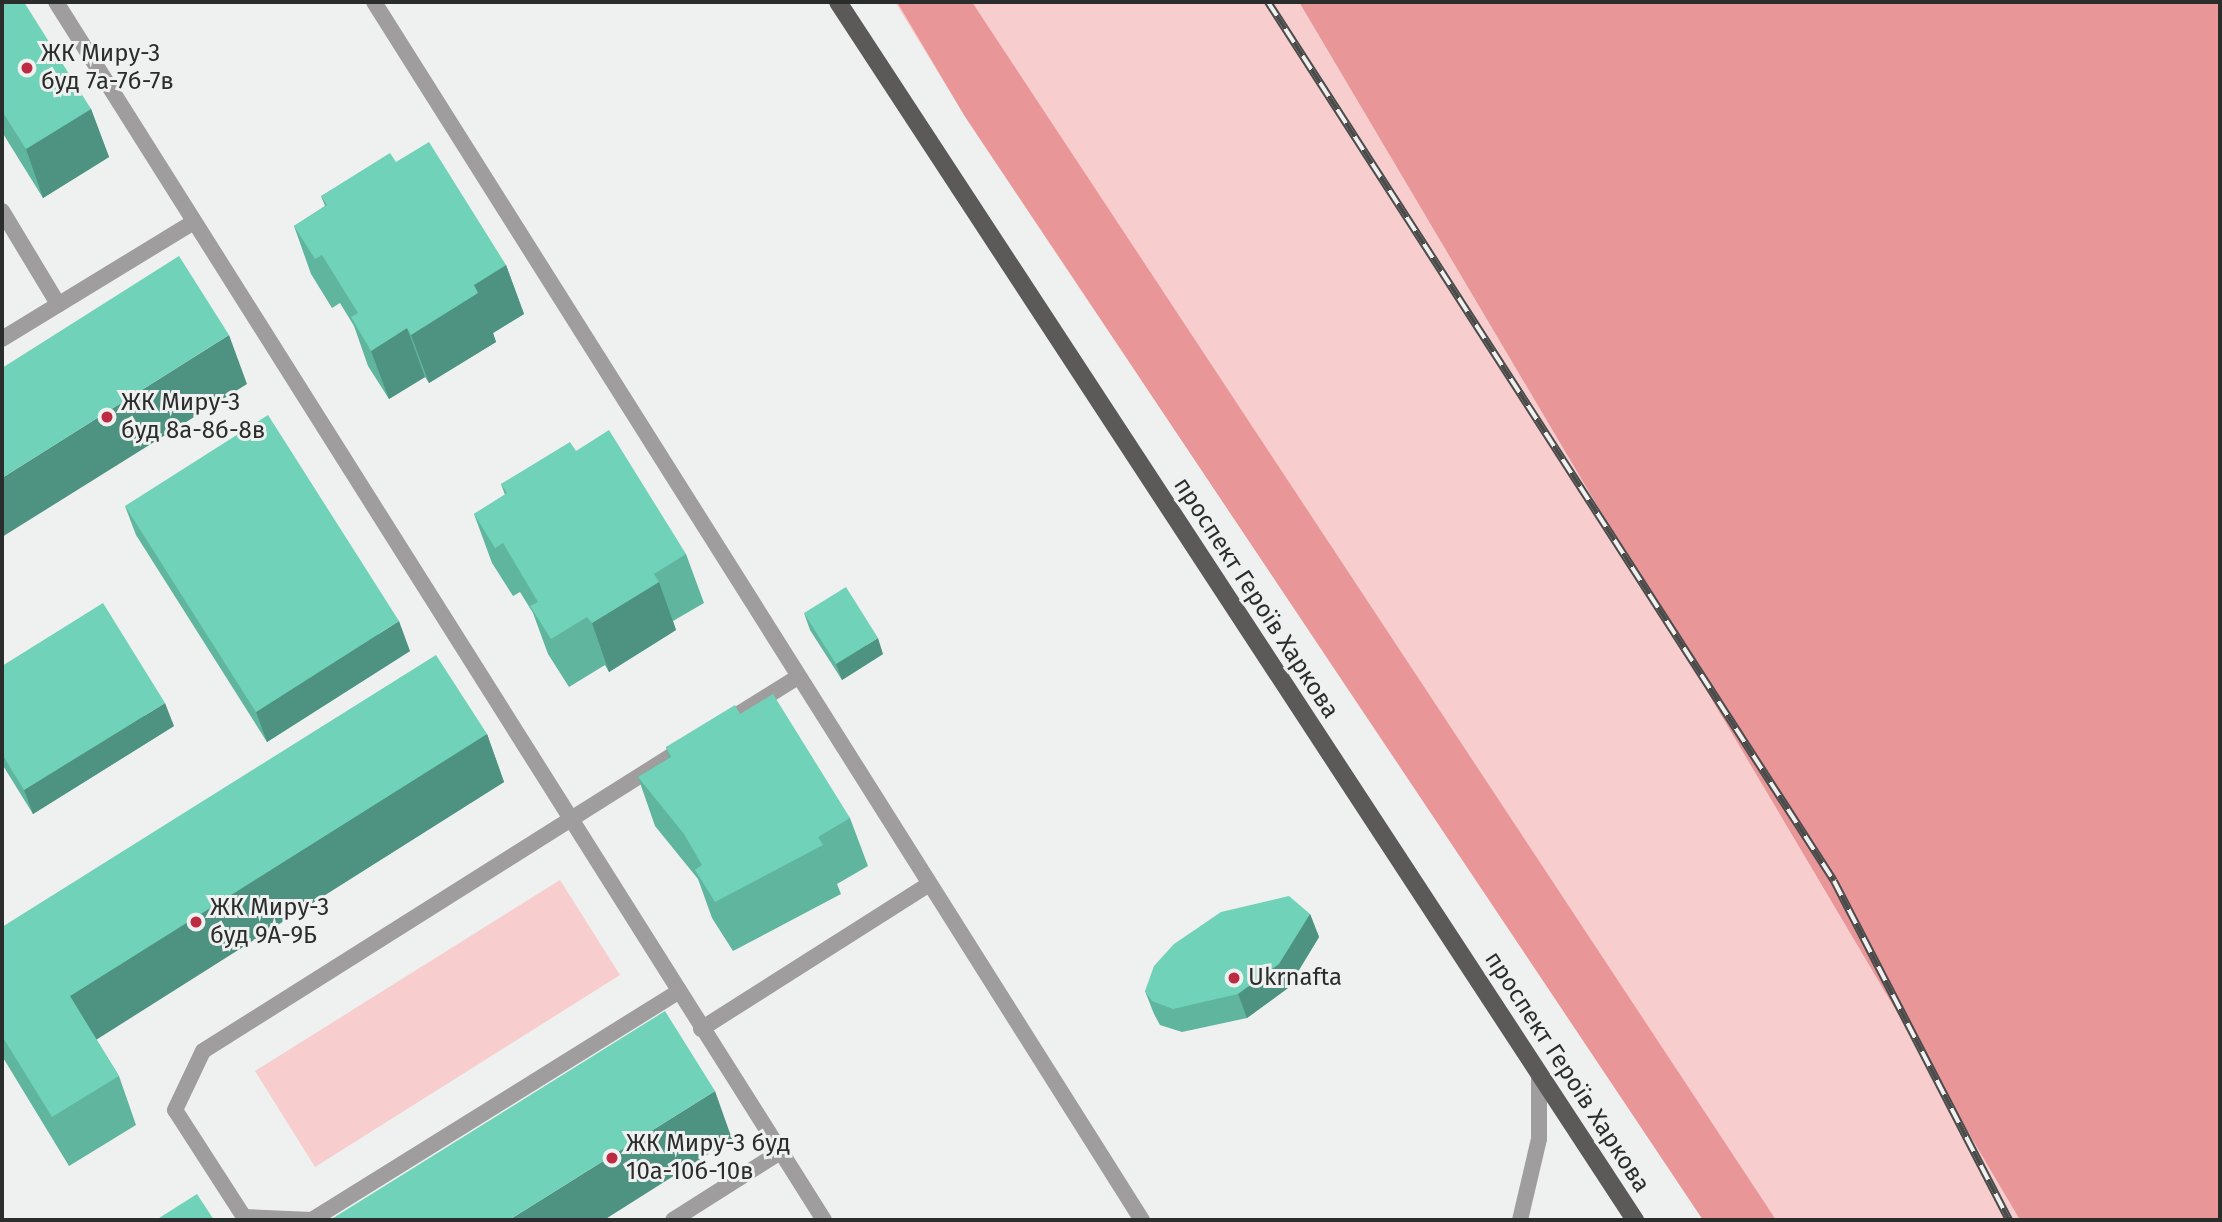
<!DOCTYPE html>
<html>
<head>
<meta charset="utf-8">
<style>
	body { margin:0 }
	#map { position:relative; width:2222px; height:1222px; overflow:hidden; background:#eef1f0; font-family:"Fira Sans",sans-serif }
	div>[style] { position:absolute }
	.green>* { inset:0; background:#f7cdcd }
	.forest>* { inset:0; background:#e99698 }
	.service>* { height:16px; margin:-8px; padding:0 8px; transform-origin:8px; border-radius:8px; background:#9f9d9d }
	.primary>* { height:18px; margin:-9px; padding:0 9px; transform-origin:9px; border-radius:9px; background:#5c5959 }
	.rail>* { height:8px; margin-top:-4px; transform-origin:0; background:repeating-linear-gradient(90deg,#eef1f0 0 16px,#4a4c4b 0 32px); box-sizing:border-box; border-block:2px solid #4a4c4b }
	.wall>* { inset:0; background:#60b59e }
	.shaded-wall>* { inset:0; background:#4e9381 }
	.building>* { inset:0; background:#70d2b8 }
	.dots>* { width:19px; height:19px; translate:-50% -50%; box-sizing:border-box; border:4px solid #eef1f0; border-radius:50% }
	span { translate:-50% -50%; white-space:nowrap; text-align:center; line-height:1.15; -webkit-text-stroke:6px #eef1f0; paint-order:stroke }
	.poi-label { font-size:24px; color:#2b2d2c }
	.left { translate:0 -50%; text-align:left }
	.street-label { font-size:24px; color:#2b2d2c }
	.frame { position:absolute; inset:0; border:4px solid #2b2d2c; pointer-events:none }
</style>
</head>
<body>
<div id="map">
	<div class="green">
		<div style="clip-path:polygon(895px 2px,1299px 2px,2020px 1220px,1703px 1220px,969px 123px)"></div>
		<div style="clip-path:polygon(560px 880px,620px 975px,315px 1167px,255px 1071px)"></div>
	</div>
	<div class="forest">
		<div style="clip-path:polygon(897px 2px,972px 2px,1776px 1220px,1703px 1220px,964px 115px)"></div>
		<div style="clip-path:polygon(1299px 2px,2220px 2px,2220px 1220px,2020px 1220px)"></div>
	</div>
	<div class="service">
		<div style="left:56px;top:2px;width:1440px;rotate:57.77deg"></div>
		<div style="left:374px;top:2px;width:1440px;rotate:57.77deg"></div>
		<div style="left:2px;top:211px;width:109px;rotate:58.9deg"></div>
		<div style="left:2px;top:339px;width:223px;rotate:-31.4deg"></div>
		<div style="left:724px;top:723px;width:87px;rotate:-31.9deg"></div>
		<div style="left:678px;top:992px;width:431px;rotate:148.1deg"></div>
		<div style="left:312px;top:1220px;width:68px;rotate:-177.5deg"></div>
		<div style="left:244px;top:1217px;width:127px;rotate:-122.8deg"></div>
		<div style="left:175px;top:1110px;width:65px;rotate:-64.6deg"></div>
		<div style="left:203px;top:1051px;width:572px;rotate:-32.22deg"></div>
		<div style="left:701px;top:1029px;width:269px;rotate:-32.4deg"></div>
		<div style="left:673px;top:1220px;width:127px;rotate:-32.4deg"></div>
		<div style="left:1520px;top:1220px;width:83px;rotate:-76.8deg"></div>
		<div style="left:1539px;top:1139px;width:63px;rotate:-90deg"></div>
	</div>
	<div class="primary">
		<div style="left:838px;top:2px;width:1456px;rotate:56.8deg"></div>
	</div>
	<div class="rail">
		<div style="left:1268px;top:2px;width:1045px;rotate:57.22deg"></div>
		<div style="left:1834px;top:881px;width:382px;rotate:62.7deg"></div>
	</div>
	<div class="wall">
		<div style="clip-path:polygon(2px 2px,91px 109px,109px 157px,43px 198px,2px 132px)"></div>
		<div style="clip-path:polygon(396px 162px,506px 265px,524px 314px,493px 333px,496px 342px,429px 383px,425px 377px,389px 399px,368px 366px,354px 326px,340px 303px,332px 308px,311px 274px,294px 226px,325px 206px,321px 196px)"></div>
		<div style="clip-path:polygon(576px 451px,686px 554px,704px 603px,673px 621px,676px 630px,609px 672px,605px 665px,569px 687px,548px 654px,533px 613px,520px 592px,513px 596px,492px 563px,474px 514px,505px 495px,501px 484px)"></div>
		<div style="clip-path:polygon(125px 506px,410px 651px,267px 742px,136px 535px)"></div>
		<div style="clip-path:polygon(804px 613px,883px 654px,842px 680px,810px 630px)"></div>
		<div style="clip-path:polygon(2px 666px,174px 726px,33px 814px,2px 764px)"></div>
		<div style="clip-path:polygon(740px 714px,850px 818px,868px 866px,837px 884px,841px 894px,733px 951px,712px 918px,698px 879px,655px 826px,638px 777px,669px 758px,666px 747px)"></div>
		<div style="clip-path:polygon(487px 734px,504px 782px,96px 1039px,119px 1076px,136px 1125px,69px 1166px,2px 1056px,2px 927px)"></div>
		<div style="clip-path:polygon(1310px 914px,1319px 937px,1288px 988px,1247px 1018px,1182px 1032px,1160px 1025px,1154px 1014px,1145px 991px)"></div>
	</div>
	<div class="shaded-wall">
		<div style="clip-path:polygon(91px 109px,109px 157px,43px 198px,26px 149px)"></div>
		<div style="clip-path:polygon(506px 265px,524px 314px,493px 333px,496px 342px,429px 383px,411px 335px,474px 285px)"></div>
		<div style="clip-path:polygon(407px 328px,425px 377px,389px 399px,371px 351px)"></div>
		<div style="clip-path:polygon(229px 335px,247px 384px,2px 537px,2px 478px)"></div>
		<div style="clip-path:polygon(659px 582px,676px 630px,609px 672px,592px 623px)"></div>
		<div style="clip-path:polygon(399px 621px,410px 651px,267px 742px,256px 712px)"></div>
		<div style="clip-path:polygon(878px 638px,883px 654px,842px 680px,836px 664px)"></div>
		<div style="clip-path:polygon(165px 703px,174px 726px,33px 814px,24px 790px)"></div>
		<div style="clip-path:polygon(487px 734px,504px 782px,88px 1045px,70px 996px)"></div>
		<div style="clip-path:polygon(1310px 914px,1319px 937px,1288px 988px,1247px 1018px,1238px 994px)"></div>
		<div style="clip-path:polygon(715px 1091px,732px 1139px,604px 1220px,509px 1220px)"></div>
	</div>
	<div class="building">
		<div style="clip-path:polygon(2px 2px,24px 2px,91px 109px,26px 149px,2px 111px)"></div>
		<div style="clip-path:polygon(429px 142px,506px 265px,474px 285px,478px 293px,411px 335px,407px 328px,371px 351px,351px 317px,358px 313px,322px 255px,315px 259px,294px 226px,327px 205px,321px 196px,390px 153px,396px 162px)"></div>
		<div style="clip-path:polygon(179px 256px,229px 335px,2px 478px,2px 368px)"></div>
		<div style="clip-path:polygon(268px 415px,399px 621px,256px 712px,125px 506px)"></div>
		<div style="clip-path:polygon(609px 430px,686px 554px,654px 574px,659px 582px,592px 623px,587px 617px,551px 639px,530px 606px,538px 602px,503px 543px,495px 548px,474px 514px,507px 493px,501px 484px,570px 442px,576px 451px)"></div>
		<div style="clip-path:polygon(846px 587px,878px 638px,836px 664px,804px 613px)"></div>
		<div style="clip-path:polygon(103px 603px,165px 703px,24px 790px,2px 754px,2px 666px)"></div>
		<div style="clip-path:polygon(436px 655px,487px 734px,70px 996px,119px 1076px,52px 1117px,2px 1036px,2px 927px)"></div>
		<div style="clip-path:polygon(773px 694px,850px 818px,818px 837px,823px 845px,715px 902px,695px 870px,702px 865px,684px 834px,638px 777px,671px 757px,666px 747px,735px 705px,740px 714px)"></div>
		<div style="clip-path:polygon(1289px 896px,1310px 914px,1279px 964px,1238px 994px,1173px 1009px,1152px 1001px,1145px 991px,1154px 966px,1174px 944px,1221px 912px)"></div>
		<div style="clip-path:polygon(665px 1011px,715px 1091px,509px 1220px,330px 1220px)"></div>
		<div style="clip-path:polygon(197px 1194px,214px 1220px,156px 1220px)"></div>
	</div>
	<div class="dots">
		<div style="left:27px;top:68px;background:#bc2b41"></div>
		<div style="left:107px;top:417px;background:#bc2b41"></div>
		<div style="left:196px;top:922px;background:#bc2b41"></div>
		<div style="left:1234px;top:978px;background:#bc2b41"></div>
		<div style="left:612px;top:1158px;background:#bc2b41"></div>
	</div>
	<div class="poi-label">
		<span class="left" style="left:41px;top:68px">ЖК Миру-3<br>буд 7а-7б-7в</span>
		<span class="left" style="left:121px;top:417px">ЖК Миру-3<br>буд 8а-8б-8в</span>
		<span class="left" style="left:210px;top:922px">ЖК Миру-3<br>буд 9А-9Б</span>
		<span class="left" style="left:1248px;top:978px">Ukrnafta</span>
		<span class="left" style="left:626px;top:1158px">ЖК Миру-3 буд<br>10а-10б-10в</span>
	</div>
	<div class="street-label">
		<span style="left:1256px;top:598px;rotate:57deg">проспект Героїв Харкова</span>
		<span style="left:1567px;top:1072px;rotate:57deg">проспект Героїв Харкова</span>
	</div>
	<div class="frame"></div>
</div>
</body>
</html>
